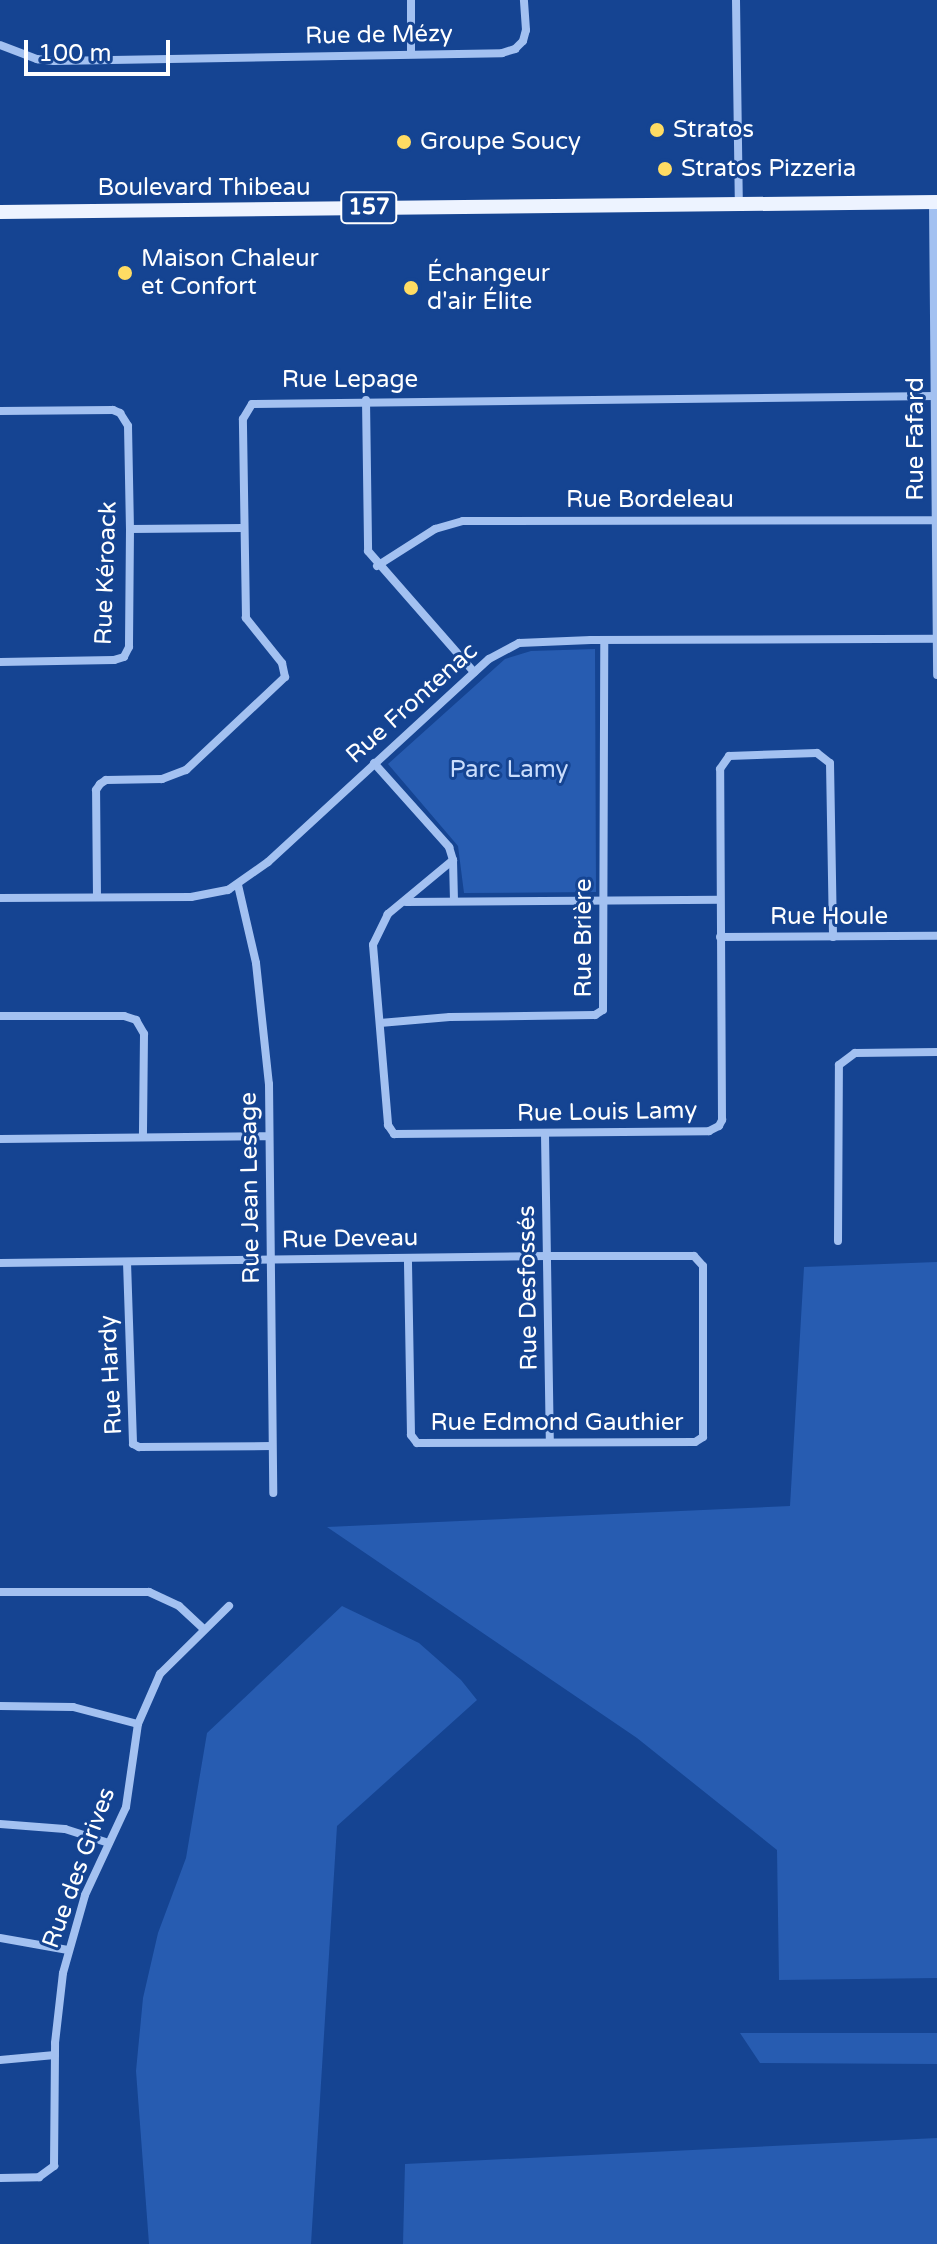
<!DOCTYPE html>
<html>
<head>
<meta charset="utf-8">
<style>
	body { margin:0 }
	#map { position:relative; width:937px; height:2244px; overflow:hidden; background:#154492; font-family:"Varela Round",sans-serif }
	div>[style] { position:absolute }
	.green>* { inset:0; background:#275cb1 }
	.street>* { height:8px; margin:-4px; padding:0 4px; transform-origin:4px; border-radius:4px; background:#a3c1f1 }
	.primary>* { height:14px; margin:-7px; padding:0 7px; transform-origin:7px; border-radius:7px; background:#edf3ff }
	.dots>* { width:22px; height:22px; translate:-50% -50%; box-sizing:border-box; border:4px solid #154492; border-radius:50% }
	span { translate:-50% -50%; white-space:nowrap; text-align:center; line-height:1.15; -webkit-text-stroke:6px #154492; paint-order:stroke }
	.shield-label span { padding:2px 6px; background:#154492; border:2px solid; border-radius:6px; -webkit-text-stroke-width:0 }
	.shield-label { font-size:22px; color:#fff; font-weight:700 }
	.street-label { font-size:24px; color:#fff }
	.poi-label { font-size:24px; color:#fff }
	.left { translate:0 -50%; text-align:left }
	.park-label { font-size:24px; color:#caddfc }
	.scale { position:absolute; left:24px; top:40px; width:146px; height:36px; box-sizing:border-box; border:4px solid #fff; border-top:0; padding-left:10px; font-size:24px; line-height:28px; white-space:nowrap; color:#fff; -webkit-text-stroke:6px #154492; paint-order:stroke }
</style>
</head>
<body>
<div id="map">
	<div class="green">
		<div style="clip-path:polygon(595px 649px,596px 892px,464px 893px,458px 846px,388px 764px,505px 659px,531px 651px)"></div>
		<div style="clip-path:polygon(937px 1262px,937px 1978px,779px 1980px,777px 1850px,637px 1738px,327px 1527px,790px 1506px,804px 1267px)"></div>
		<div style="clip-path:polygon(342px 1606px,419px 1643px,461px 1680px,477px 1700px,337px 1826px,311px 2244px,149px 2244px,136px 2071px,143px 1998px,158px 1933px,186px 1858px,207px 1733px)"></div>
		<div style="clip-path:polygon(740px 2033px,937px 2033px,937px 2064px,760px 2063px)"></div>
		<div style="clip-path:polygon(937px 2138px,937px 2244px,403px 2244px,405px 2164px)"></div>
	</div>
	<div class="street">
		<div style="left:411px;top:0;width:54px;rotate:90deg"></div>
		<div style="left:736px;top:0;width:206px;rotate:89.2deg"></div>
		<div style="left:0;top:45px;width:40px;rotate:21deg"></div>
		<div style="left:37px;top:59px;width:17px;rotate:7deg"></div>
		<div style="left:54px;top:61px;width:448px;rotate:-1deg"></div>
		<div style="left:502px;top:53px;width:14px;rotate:-17deg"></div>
		<div style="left:515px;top:49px;width:11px;rotate:-45deg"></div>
		<div style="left:523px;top:41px;width:11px;rotate:-75deg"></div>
		<div style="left:526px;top:30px;width:30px;rotate:-94deg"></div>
		<div style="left:933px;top:202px;width:473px;rotate:89.5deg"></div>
		<div style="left:366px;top:400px;width:151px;rotate:89.2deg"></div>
		<div style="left:368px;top:551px;width:161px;rotate:48.8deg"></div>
		<div style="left:0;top:411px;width:113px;rotate:-0.5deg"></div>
		<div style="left:113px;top:410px;width:8px;rotate:23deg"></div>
		<div style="left:120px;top:413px;width:15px;rotate:58deg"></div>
		<div style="left:128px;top:426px;width:103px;rotate:88.9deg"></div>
		<div style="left:130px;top:529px;width:118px;rotate:90.5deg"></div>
		<div style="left:129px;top:647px;width:11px;rotate:117deg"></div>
		<div style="left:124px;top:657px;width:10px;rotate:163deg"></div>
		<div style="left:114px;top:660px;width:114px;rotate:179deg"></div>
		<div style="left:130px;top:529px;width:113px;rotate:-0.5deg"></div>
		<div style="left:377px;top:566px;width:69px;rotate:-32.5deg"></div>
		<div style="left:435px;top:529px;width:29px;rotate:-16deg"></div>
		<div style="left:463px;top:521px;width:473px;rotate:-0.1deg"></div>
		<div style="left:374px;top:763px;width:113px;rotate:48.2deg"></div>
		<div style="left:449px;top:847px;width:14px;rotate:73deg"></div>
		<div style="left:453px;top:860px;width:41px;rotate:88.6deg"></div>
		<div style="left:453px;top:860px;width:85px;rotate:140.3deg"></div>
		<div style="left:388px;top:914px;width:34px;rotate:116deg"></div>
		<div style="left:373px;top:945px;width:181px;rotate:85.2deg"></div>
		<div style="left:388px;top:1125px;width:11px;rotate:56deg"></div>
		<div style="left:394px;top:1134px;width:315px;rotate:-0.5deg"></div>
		<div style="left:709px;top:1131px;width:11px;rotate:-27deg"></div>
		<div style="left:719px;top:1126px;width:7px;rotate:-63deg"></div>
		<div style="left:722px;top:1120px;width:351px;rotate:-90.3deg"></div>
		<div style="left:720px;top:769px;width:16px;rotate:-55deg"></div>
		<div style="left:729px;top:756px;width:88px;rotate:-2deg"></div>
		<div style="left:817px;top:753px;width:16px;rotate:38deg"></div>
		<div style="left:830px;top:763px;width:174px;rotate:89deg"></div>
		<div style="left:238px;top:885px;width:80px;rotate:77deg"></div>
		<div style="left:256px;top:963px;width:122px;rotate:83.9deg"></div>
		<div style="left:269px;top:1084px;width:409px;rotate:89.4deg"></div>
		<div style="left:97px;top:897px;width:107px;rotate:-90.5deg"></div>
		<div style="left:96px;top:790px;width:7px;rotate:-56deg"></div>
		<div style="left:100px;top:784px;width:7px;rotate:-34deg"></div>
		<div style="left:106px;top:780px;width:56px;rotate:-1deg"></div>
		<div style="left:162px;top:779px;width:26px;rotate:-21deg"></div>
		<div style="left:186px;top:770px;width:136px;rotate:-43.2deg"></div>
		<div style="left:285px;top:677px;width:14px;rotate:-102deg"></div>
		<div style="left:282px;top:663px;width:58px;rotate:-128.7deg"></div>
		<div style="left:246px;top:618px;width:199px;rotate:-90.9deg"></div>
		<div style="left:243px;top:419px;width:17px;rotate:-59deg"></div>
		<div style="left:252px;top:404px;width:684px;rotate:-0.67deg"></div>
		<div style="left:0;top:898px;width:191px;rotate:-0.3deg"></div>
		<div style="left:191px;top:897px;width:38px;rotate:-11deg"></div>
		<div style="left:228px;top:890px;width:49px;rotate:-35deg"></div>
		<div style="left:268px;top:862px;width:300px;rotate:-42.6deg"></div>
		<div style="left:489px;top:659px;width:34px;rotate:-28deg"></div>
		<div style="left:519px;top:643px;width:72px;rotate:-2.4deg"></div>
		<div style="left:591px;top:640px;width:346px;rotate:-0.2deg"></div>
		<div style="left:406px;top:902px;width:314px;rotate:-0.4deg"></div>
		<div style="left:720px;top:937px;width:217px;rotate:-0.3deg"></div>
		<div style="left:0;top:1016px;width:124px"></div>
		<div style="left:124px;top:1016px;width:13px;rotate:18deg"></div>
		<div style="left:136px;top:1020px;width:16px;rotate:60deg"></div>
		<div style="left:144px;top:1034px;width:103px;rotate:90.6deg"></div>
		<div style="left:380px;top:1023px;width:70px;rotate:-4.9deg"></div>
		<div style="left:450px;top:1017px;width:145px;rotate:-0.8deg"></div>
		<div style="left:595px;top:1015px;width:9px;rotate:-32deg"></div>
		<div style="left:603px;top:1010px;width:370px;rotate:-89.8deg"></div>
		<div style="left:545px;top:1134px;width:308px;rotate:89.1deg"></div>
		<div style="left:0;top:1139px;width:269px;rotate:-0.6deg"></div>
		<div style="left:838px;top:1241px;width:176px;rotate:-89.7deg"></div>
		<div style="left:839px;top:1065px;width:20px;rotate:-37deg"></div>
		<div style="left:855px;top:1053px;width:82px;rotate:-0.7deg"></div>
		<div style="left:127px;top:1262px;width:182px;rotate:88.1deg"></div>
		<div style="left:133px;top:1444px;width:7px;rotate:27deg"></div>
		<div style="left:139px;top:1447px;width:133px;rotate:-0.4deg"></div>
		<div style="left:0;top:1263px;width:547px;rotate:-0.73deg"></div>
		<div style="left:547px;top:1256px;width:147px"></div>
		<div style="left:694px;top:1256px;width:13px;rotate:48deg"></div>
		<div style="left:703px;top:1266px;width:171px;rotate:90deg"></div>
		<div style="left:703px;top:1437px;width:9px;rotate:148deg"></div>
		<div style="left:695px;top:1442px;width:278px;rotate:179.8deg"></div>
		<div style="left:417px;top:1443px;width:10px;rotate:-127deg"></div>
		<div style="left:411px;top:1435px;width:177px;rotate:-91deg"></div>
		<div style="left:0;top:1592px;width:149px"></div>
		<div style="left:149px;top:1592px;width:33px;rotate:25deg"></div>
		<div style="left:179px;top:1606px;width:34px;rotate:43deg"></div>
		<div style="left:0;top:1706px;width:73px;rotate:0.8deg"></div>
		<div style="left:73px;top:1707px;width:67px;rotate:14.7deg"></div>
		<div style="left:0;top:1824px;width:65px;rotate:4.4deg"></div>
		<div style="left:65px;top:1829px;width:46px;rotate:17.7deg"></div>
		<div style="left:0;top:1938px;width:69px;rotate:10deg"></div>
		<div style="left:0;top:2060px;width:55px;rotate:-5.2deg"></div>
		<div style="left:0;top:2178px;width:39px;rotate:-1deg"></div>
		<div style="left:39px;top:2177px;width:19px;rotate:-36deg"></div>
		<div style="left:54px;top:2166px;width:123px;rotate:-89.5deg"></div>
		<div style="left:55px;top:2043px;width:70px;rotate:-83.5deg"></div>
		<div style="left:63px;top:1973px;width:81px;rotate:-74.2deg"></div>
		<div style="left:85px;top:1895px;width:97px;rotate:-65deg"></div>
		<div style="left:126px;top:1807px;width:84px;rotate:-81.8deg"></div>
		<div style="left:138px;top:1724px;width:55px;rotate:-66.3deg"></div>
		<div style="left:160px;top:1674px;width:97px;rotate:-44.6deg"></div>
	</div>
	<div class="primary">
		<div style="left:0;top:212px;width:937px;rotate:-0.61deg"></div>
	</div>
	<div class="dots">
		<div style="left:657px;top:130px;background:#ffdc63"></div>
		<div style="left:404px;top:142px;background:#ffdc63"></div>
		<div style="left:665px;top:169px;background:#ffdc63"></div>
		<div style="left:125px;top:273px;background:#ffdc63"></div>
		<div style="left:411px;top:288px;background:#ffdc63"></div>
	</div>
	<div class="shield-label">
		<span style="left:369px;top:208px">157</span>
	</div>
	<div class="street-label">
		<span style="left:379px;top:35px;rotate:-1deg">Rue de Mézy</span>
		<span style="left:204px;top:188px">Boulevard Thibeau</span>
		<span style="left:350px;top:380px">Rue Lepage</span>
		<span style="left:916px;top:439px;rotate:-90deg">Rue Fafard</span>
		<span style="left:650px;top:500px">Rue Bordeleau</span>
		<span style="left:106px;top:573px;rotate:-88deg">Rue Kéroack</span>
		<span style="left:412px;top:703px;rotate:-42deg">Rue Frontenac</span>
		<span style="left:829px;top:917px">Rue Houle</span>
		<span style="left:584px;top:938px;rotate:-90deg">Rue Brière</span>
		<span style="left:607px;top:1112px;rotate:-1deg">Rue Louis Lamy</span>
		<span style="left:250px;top:1188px;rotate:-91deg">Rue Jean Lesage</span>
		<span style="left:350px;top:1239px;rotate:-1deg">Rue Deveau</span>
		<span style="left:528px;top:1288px;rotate:-91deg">Rue Desfossés</span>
		<span style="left:111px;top:1375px;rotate:-93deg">Rue Hardy</span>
		<span style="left:557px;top:1423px">Rue Edmond Gauthier</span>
		<span style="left:79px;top:1868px;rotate:-70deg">Rue des Grives</span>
	</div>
	<div class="poi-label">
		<span class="left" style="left:673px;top:130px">Stratos</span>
		<span class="left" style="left:420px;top:142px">Groupe Soucy</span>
		<span class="left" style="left:681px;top:169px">Stratos Pizzeria</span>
		<span class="left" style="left:141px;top:273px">Maison Chaleur<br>et Confort</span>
		<span class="left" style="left:427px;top:288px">Échangeur<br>d'air Élite</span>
	</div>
	<div class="park-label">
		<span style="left:509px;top:770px">Parc Lamy</span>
	</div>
	<div class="scale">100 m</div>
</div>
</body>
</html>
